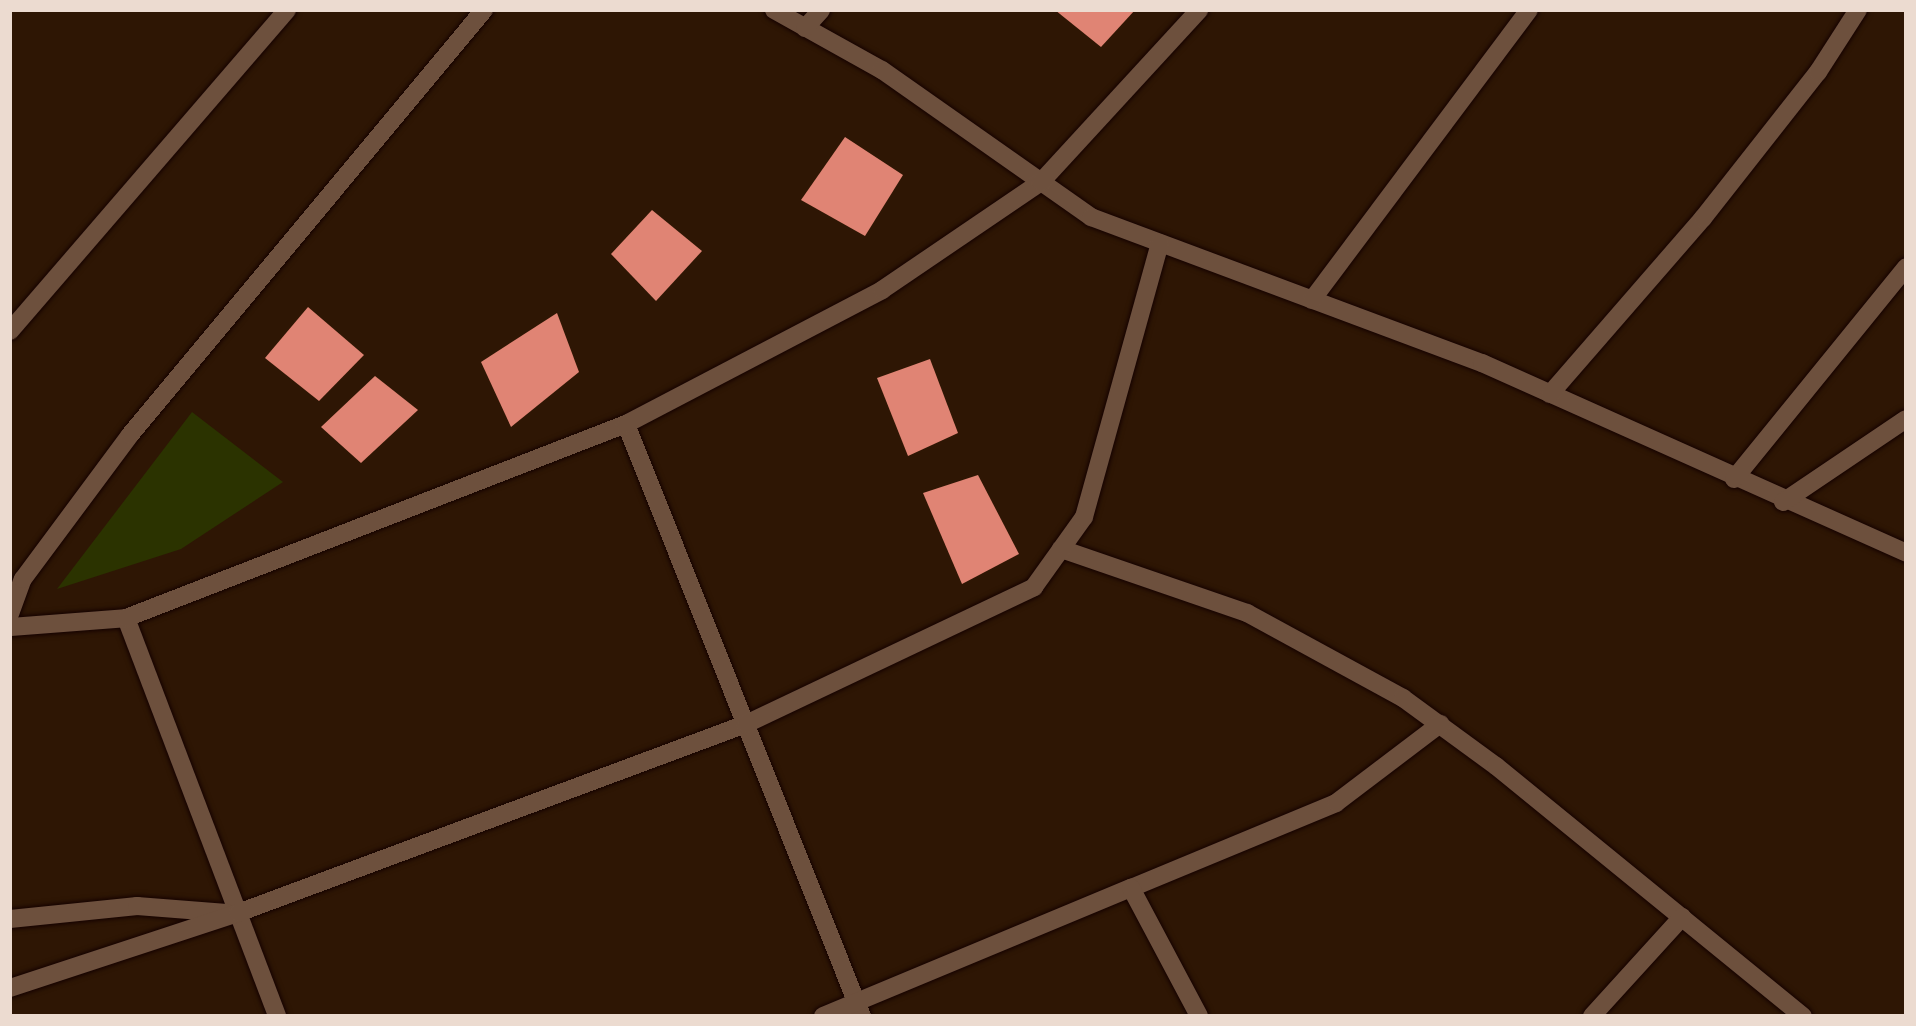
<!DOCTYPE html>
<html>
<head>
<meta charset="utf-8">
<style>
	body { margin:0 }
	#map { position:relative; width:1916px; height:1026px; overflow:hidden; background:#2e1604; font-family:Figtree,sans-serif }
	div>[style] { position:absolute }
	.green>* { inset:0; background:#2b3300 }
	.building>* { inset:0; background:#e08474 }
	.roads { filter:drop-shadow(0 0 2px #150200) drop-shadow(0 0 2px #150200) }
	.minor>* { height:18px; margin:-9px; padding:0 9px; transform-origin:9px; border-radius:9px; background:#6d503d }
	span { translate:-50% -50%; white-space:nowrap; text-align:center; line-height:1.15; -webkit-text-stroke:6px #0f0501; paint-order:stroke }
	.frame { position:absolute; inset:0; border:12px solid #ecdbd0; pointer-events:none }
</style>
</head>
<body>
<div id="map">
	<div class="green">
		<div style="clip-path:polygon(192px 412px,283px 482px,181px 549px,57px 589px)"></div>
	</div>
	<div class="building">
		<div style="clip-path:polygon(1055px 10px,1135px 10px,1101px 47px)"></div>
		<div style="clip-path:polygon(845px 137px,903px 175px,865px 236px,801px 200px)"></div>
		<div style="clip-path:polygon(652px 210px,702px 251px,656px 301px,611px 254px)"></div>
		<div style="clip-path:polygon(308px 307px,364px 355px,319px 401px,265px 358px)"></div>
		<div style="clip-path:polygon(557px 313px,579px 372px,511px 427px,481px 362px)"></div>
		<div style="clip-path:polygon(930px 359px,958px 433px,908px 456px,877px 378px)"></div>
		<div style="clip-path:polygon(375px 376px,418px 410px,361px 463px,321px 427px)"></div>
		<div style="clip-path:polygon(978px 475px,1019px 554px,962px 584px,923px 493px)"></div>
	</div>
	<div class="roads">
		<div class="minor">
			<div style="left:774px;top:10px;width:124px;rotate:29.1deg"></div>
			<div style="left:882px;top:70px;width:256px;rotate:35.1deg"></div>
			<div style="left:1091px;top:217px;width:417px;rotate:20.5deg"></div>
			<div style="left:1482px;top:363px;width:465px;rotate:24.1deg"></div>
			<div style="left:805px;top:28px;width:24px;rotate:-48deg"></div>
			<div style="left:1312px;top:300px;width:362px;rotate:-53.2deg"></div>
			<div style="left:10px;top:331px;width:424px;rotate:-49.2deg"></div>
			<div style="left:1550px;top:394px;width:233px;rotate:-49deg"></div>
			<div style="left:1703px;top:218px;width:186px;rotate:-51.8deg"></div>
			<div style="left:1818px;top:72px;width:74px;rotate:-57.2deg"></div>
			<div style="left:626px;top:424px;width:637px;rotate:68.27deg"></div>
			<div style="left:1734px;top:479px;width:273px;rotate:-50.9deg"></div>
			<div style="left:1783px;top:502px;width:148px;rotate:-34deg"></div>
			<div style="left:1061px;top:549px;width:197px;rotate:19deg"></div>
			<div style="left:1247px;top:613px;width:178px;rotate:28.6deg"></div>
			<div style="left:1403px;top:698px;width:115px;rotate:36.2deg"></div>
			<div style="left:1496px;top:766px;width:396px;rotate:39.2deg"></div>
			<div style="left:10px;top:614px;width:37px;rotate:-70deg"></div>
			<div style="left:23px;top:579px;width:179px;rotate:-53.4deg"></div>
			<div style="left:130px;top:435px;width:553px;rotate:-50.21deg"></div>
			<div style="left:126px;top:618px;width:426px;rotate:69.2deg"></div>
			<div style="left:10px;top:627px;width:116px;rotate:-4.4deg"></div>
			<div style="left:126px;top:618px;width:536px;rotate:-21.21deg"></div>
			<div style="left:626px;top:424px;width:289px;rotate:-27.6deg"></div>
			<div style="left:882px;top:290px;width:192px;rotate:-34.2deg"></div>
			<div style="left:1041px;top:182px;width:234px;rotate:-47.4deg"></div>
			<div style="left:1131px;top:888px;width:222px;rotate:-22.5deg"></div>
			<div style="left:1336px;top:803px;width:131px;rotate:-37.2deg"></div>
			<div style="left:10px;top:919px;width:128px;rotate:-5.8deg"></div>
			<div style="left:137px;top:906px;width:90px;rotate:4.4deg"></div>
			<div style="left:10px;top:988px;width:240px;rotate:-18.2deg"></div>
			<div style="left:238px;top:913px;width:542px;rotate:-20.41deg"></div>
			<div style="left:746px;top:724px;width:319px;rotate:-25.4deg"></div>
			<div style="left:1034px;top:587px;width:86px;rotate:-54.5deg"></div>
			<div style="left:1084px;top:517px;width:284px;rotate:-74.5deg"></div>
			<div style="left:823px;top:1016px;width:334px;rotate:-22.6deg"></div>
			<div style="left:1131px;top:888px;width:145px;rotate:62deg"></div>
			<div style="left:1592px;top:1016px;width:134px;rotate:-47.7deg"></div>
		</div>
	</div>
	<div class="frame"></div>
</div>
</body>
</html>
